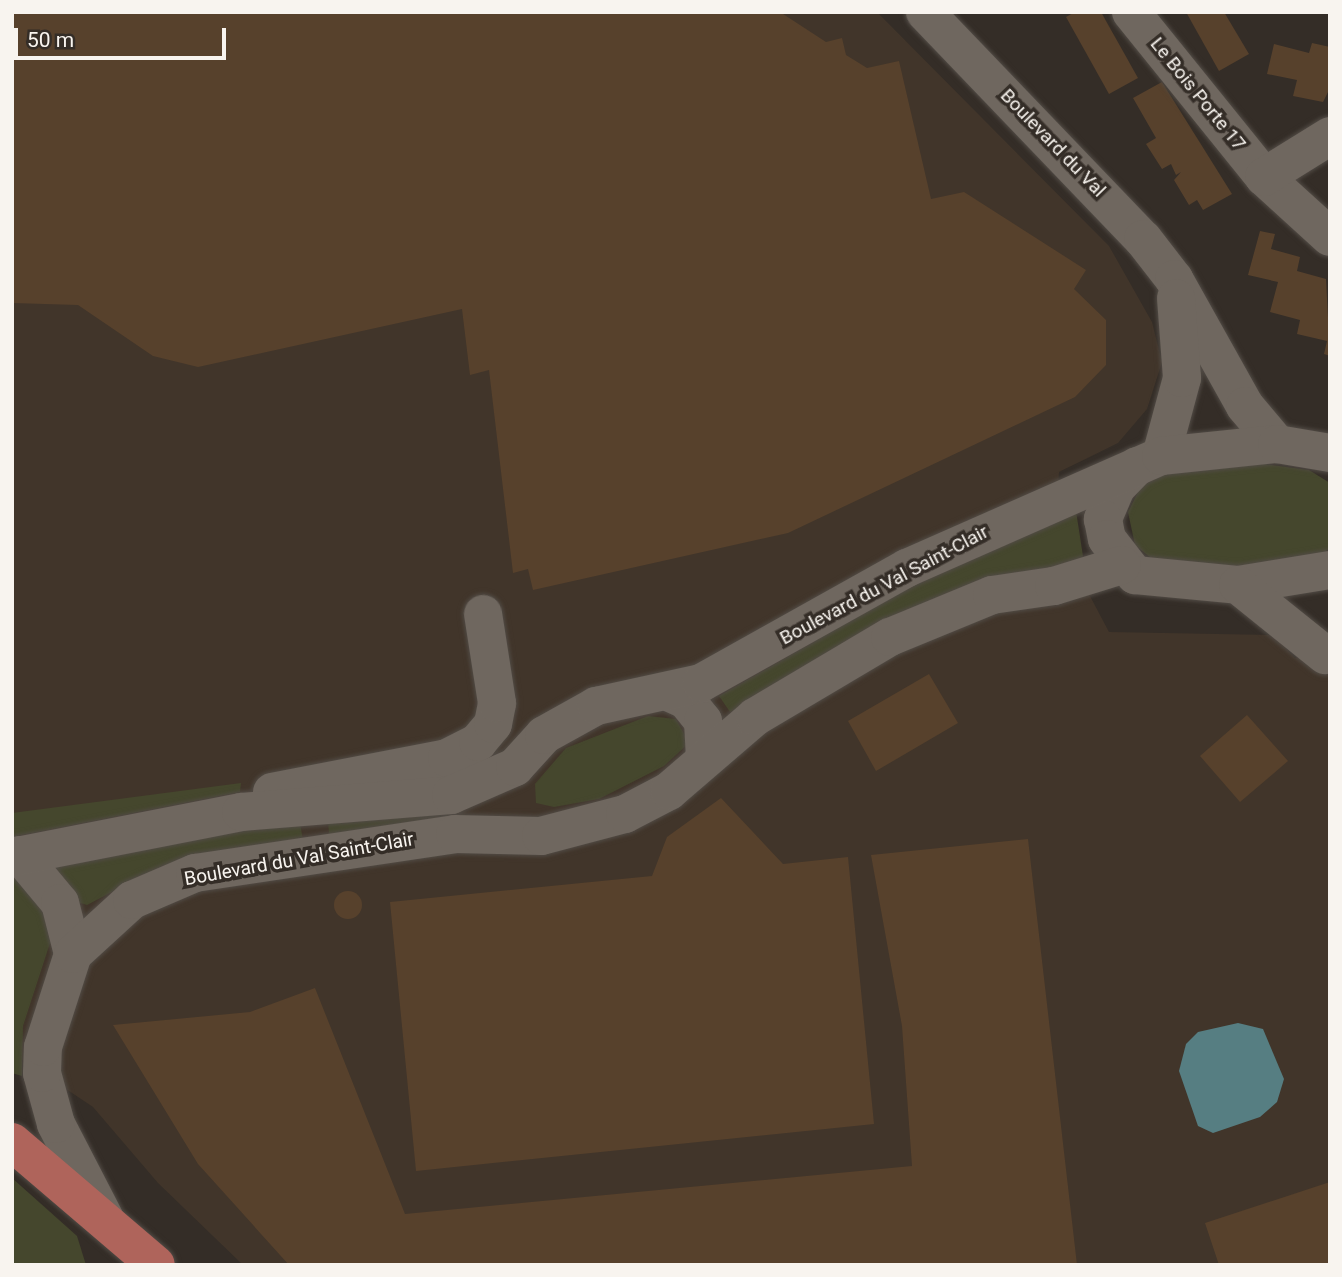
<!DOCTYPE html>
<html>
<head>
<meta charset="utf-8">
<style>
	body { margin:0 }
	#map { position:relative; width:1342px; height:1277px; overflow:hidden; background:#342d27; font-family:Roboto,sans-serif }
	div>[style] { position:absolute }
	.built>* { inset:0; background:#41352a }
	.green>* { inset:0; background:#45472d }
	.water>* { inset:0; background:#567e82 }
	.building>* { inset:0; background:#57412c }
	.round { border-radius:50% }
	.roads { filter:drop-shadow(0 0 2px #514b45) drop-shadow(0 0 2px #514b45) }
	.minor>* { height:38px; margin:-19px; padding:0 19px; transform-origin:19px; border-radius:19px; background:#6f675f }
	.major>* { height:38px; margin:-19px; padding:0 19px; transform-origin:19px; border-radius:19px; background:#af645b }
	span { translate:-50% -50%; white-space:nowrap; text-align:center; line-height:1.15; -webkit-text-stroke:7px #342d27; paint-order:stroke }
	.street-label { font-size:19px; color:#f8f4ef }
	.frame { position:absolute; inset:0; border:14px solid #f8f4ef; pointer-events:none }
	.scale { position:absolute; left:14px; top:28px; width:212px; height:32px; box-sizing:border-box; border:4px solid #f8f4ef; border-top:0; padding-left:9px; font-size:21px; line-height:24px; white-space:nowrap; color:#f8f4ef; -webkit-text-stroke:5px #342d27; paint-order:stroke }
</style>
</head>
<body>
<div id="map">
	<div class="built">
		<div style="clip-path:polygon(12px 12px,877px 12px,1109px 246px,1152px 322px,1162px 362px,1147px 409px,1118px 443px,1059px 472px,1057px 512px,1073px 564px,1109px 632px,1273px 635px,1295px 658px,1330px 649px,1330px 1265px,243px 1265px,158px 1183px,93px 1107px,12px 1053px)"></div>
	</div>
	<div class="green">
		<div style="clip-path:polygon(1256px 463px,1309px 470px,1330px 483px,1330px 548px,1322px 554px,1256px 568px,1152px 559px,1135px 545px,1128px 512px,1141px 486px,1163px 472px)"></div>
		<div style="clip-path:polygon(1076px 511px,1083px 556px,1078px 563px,1007px 575px,730px 712px,719px 696px,989px 542px)"></div>
		<div style="clip-path:polygon(648px 716px,676px 719px,689px 743px,664px 766px,599px 799px,554px 807px,536px 803px,535px 784px,566px 748px)"></div>
		<div style="clip-path:polygon(241px 783px,240px 792px,12px 837px,12px 813px)"></div>
		<div style="clip-path:polygon(442px 809px,442px 817px,329px 834px,328px 820px)"></div>
		<div style="clip-path:polygon(237px 823px,300px 823px,303px 840px,162px 866px,87px 905px,77px 902px,47px 862px)"></div>
		<div style="clip-path:polygon(12px 875px,37px 892px,51px 940px,23px 1026px,22px 1076px,12px 1073px)"></div>
		<div style="clip-path:polygon(12px 1178px,77px 1236px,86px 1265px,12px 1265px)"></div>
	</div>
	<div class="water">
		<div style="clip-path:polygon(1238px 1023px,1263px 1029px,1284px 1079px,1277px 1102px,1260px 1117px,1213px 1133px,1198px 1126px,1179px 1071px,1186px 1044px,1198px 1032px)"></div>
	</div>
	<div class="building">
		<div style="clip-path:polygon(12px 12px,780px 12px,826px 42px,842px 38px,846px 55px,867px 68px,899px 61px,931px 199px,964px 192px,1086px 270px,1074px 289px,1106px 320px,1106px 365px,1075px 397px,788px 533px,533px 590px,528px 569px,513px 573px,489px 370px,470px 375px,462px 309px,198px 367px,153px 356px,78px 305px,12px 303px)"></div>
		<div style="clip-path:polygon(1075px 12px,1101px 12px,1138px 78px,1109px 94px,1066px 17px)"></div>
		<div style="clip-path:polygon(1186px 12px,1224px 12px,1249px 54px,1219px 71px)"></div>
		<div style="clip-path:polygon(1312px 43px,1330px 47px,1330px 88px,1323px 102px,1293px 96px,1297px 80px,1267px 74px,1274px 44px,1309px 53px)"></div>
		<div style="clip-path:polygon(1162px 82px,1232px 194px,1203px 210px,1197px 200px,1189px 205px,1174px 180px,1181px 172px,1176px 175px,1171px 164px,1162px 169px,1146px 144px,1156px 138px,1133px 98px)"></div>
		<div style="clip-path:polygon(1260px 231px,1275px 234px,1271px 249px,1300px 257px,1297px 271px,1326px 279px,1330px 356px,1324px 354px,1327px 341px,1297px 334px,1300px 320px,1270px 312px,1278px 282px,1248px 275px)"></div>
		<div style="clip-path:polygon(929px 674px,958px 723px,876px 771px,848px 721px)"></div>
		<div style="clip-path:polygon(1247px 715px,1288px 761px,1240px 802px,1200px 756px)"></div>
		<div style="clip-path:polygon(721px 798px,783px 864px,848px 857px,874px 1124px,416px 1171px,390px 902px,652px 876px,667px 837px)"></div>
		<div style="clip-path:polygon(1028px 839px,1077px 1265px,289px 1265px,198px 1164px,113px 1025px,250px 1012px,315px 988px,405px 1214px,912px 1166px,902px 1026px,871px 855px)"></div>
		<div class="round" style="left:334px;top:891px;width:28px;height:28px"></div>
		<div style="clip-path:polygon(1330px 1182px,1330px 1265px,1219px 1265px,1205px 1223px)"></div>
	</div>
	<div class="roads">
		<div class="minor">
			<div style="left:925px;top:12px;width:315px;rotate:46.2deg"></div>
			<div style="left:1143px;top:239px;width:51px;rotate:52.2deg"></div>
			<div style="left:1174px;top:279px;width:145px;rotate:60.8deg"></div>
			<div style="left:1245px;top:406px;width:50px;rotate:49.9deg"></div>
			<div style="left:1131px;top:12px;width:212px;rotate:51.1deg"></div>
			<div style="left:1264px;top:177px;width:89px;rotate:42.3deg"></div>
			<div style="left:1264px;top:177px;width:78px;rotate:-31.8deg"></div>
			<div style="left:1161px;top:456px;width:81px;rotate:-74.9deg"></div>
			<div style="left:1182px;top:378px;width:80px;rotate:-94.3deg"></div>
			<div style="left:1137px;top:466px;width:30px;rotate:134deg"></div>
			<div style="left:1116px;top:488px;width:34px;rotate:113deg"></div>
			<div style="left:1103px;top:519px;width:20px;rotate:79deg"></div>
			<div style="left:1107px;top:539px;width:46px;rotate:52.1deg"></div>
			<div style="left:1135px;top:575px;width:103px;rotate:5.5deg"></div>
			<div style="left:1238px;top:585px;width:93px;rotate:-9.3deg"></div>
			<div style="left:1238px;top:585px;width:112px;rotate:38.8deg"></div>
			<div style="left:670px;top:693px;width:17px;rotate:24deg"></div>
			<div style="left:686px;top:700px;width:27px;rotate:51deg"></div>
			<div style="left:703px;top:721px;width:34px;rotate:87deg"></div>
			<div style="left:272px;top:792px;width:178px;rotate:-11deg"></div>
			<div style="left:447px;top:758px;width:35px;rotate:-27deg"></div>
			<div style="left:478px;top:742px;width:23px;rotate:-50deg"></div>
			<div style="left:493px;top:724px;width:21px;rotate:-79deg"></div>
			<div style="left:497px;top:703px;width:90px;rotate:-98.9deg"></div>
			<div style="left:20px;top:855px;width:62px;rotate:50.2deg"></div>
			<div style="left:60px;top:903px;width:53px;rotate:75.7deg"></div>
			<div style="left:12px;top:857px;width:233px;rotate:-11.1deg"></div>
			<div style="left:241px;top:812px;width:211px;rotate:-4.6deg"></div>
			<div style="left:451px;top:795px;width:70px;rotate:-23.6deg"></div>
			<div style="left:515px;top:767px;width:43px;rotate:-47.8deg"></div>
			<div style="left:544px;top:735px;width:60px;rotate:-29.1deg"></div>
			<div style="left:596px;top:706px;width:107px;rotate:-12.4deg"></div>
			<div style="left:701px;top:683px;width:236px;rotate:-29.2deg"></div>
			<div style="left:907px;top:568px;width:278px;rotate:-23.8deg"></div>
			<div style="left:1161px;top:456px;width:117px;rotate:-5.9deg"></div>
			<div style="left:1277px;top:444px;width:54px;rotate:9.6deg"></div>
			<div style="left:105px;top:1219px;width:107px;rotate:-117.3deg"></div>
			<div style="left:56px;top:1124px;width:53px;rotate:-105.4deg"></div>
			<div style="left:42px;top:1073px;width:26px;rotate:-88deg"></div>
			<div style="left:43px;top:1047px;width:98px;rotate:-72.1deg"></div>
			<div style="left:73px;top:954px;width:80px;rotate:-42.5deg"></div>
			<div style="left:132px;top:900px;width:69px;rotate:-23.2deg"></div>
			<div style="left:195px;top:873px;width:263px;rotate:-8.5deg"></div>
			<div style="left:455px;top:834px;width:86px;rotate:1.3deg"></div>
			<div style="left:541px;top:836px;width:87px;rotate:-14.7deg"></div>
			<div style="left:625px;top:814px;width:50px;rotate:-27.6deg"></div>
			<div style="left:669px;top:791px;width:113px;rotate:-40.7deg"></div>
			<div style="left:755px;top:717px;width:157px;rotate:-30.7deg"></div>
			<div style="left:890px;top:637px;width:110px;rotate:-22.4deg"></div>
			<div style="left:992px;top:595px;width:63px;rotate:-8.3deg"></div>
			<div style="left:1054px;top:586px;width:71px;rotate:-17.2deg"></div>
		</div>
		<div class="major">
			<div style="left:12px;top:1142px;width:189px;rotate:40.5deg"></div>
		</div>
	</div>
	<div class="street-label">
		<span style="left:1198px;top:94px;rotate:51deg">Le Bois Porte 17</span>
		<span style="left:1053px;top:143px;rotate:46deg">Boulevard du Val</span>
		<span style="left:884px;top:585px;rotate:-28deg">Boulevard du Val Saint-Clair</span>
		<span style="left:299px;top:859px;rotate:-10deg">Boulevard du Val Saint-Clair</span>
	</div>
	<div class="frame"></div>
	<div class="scale">50 m</div>
</div>
</body>
</html>
